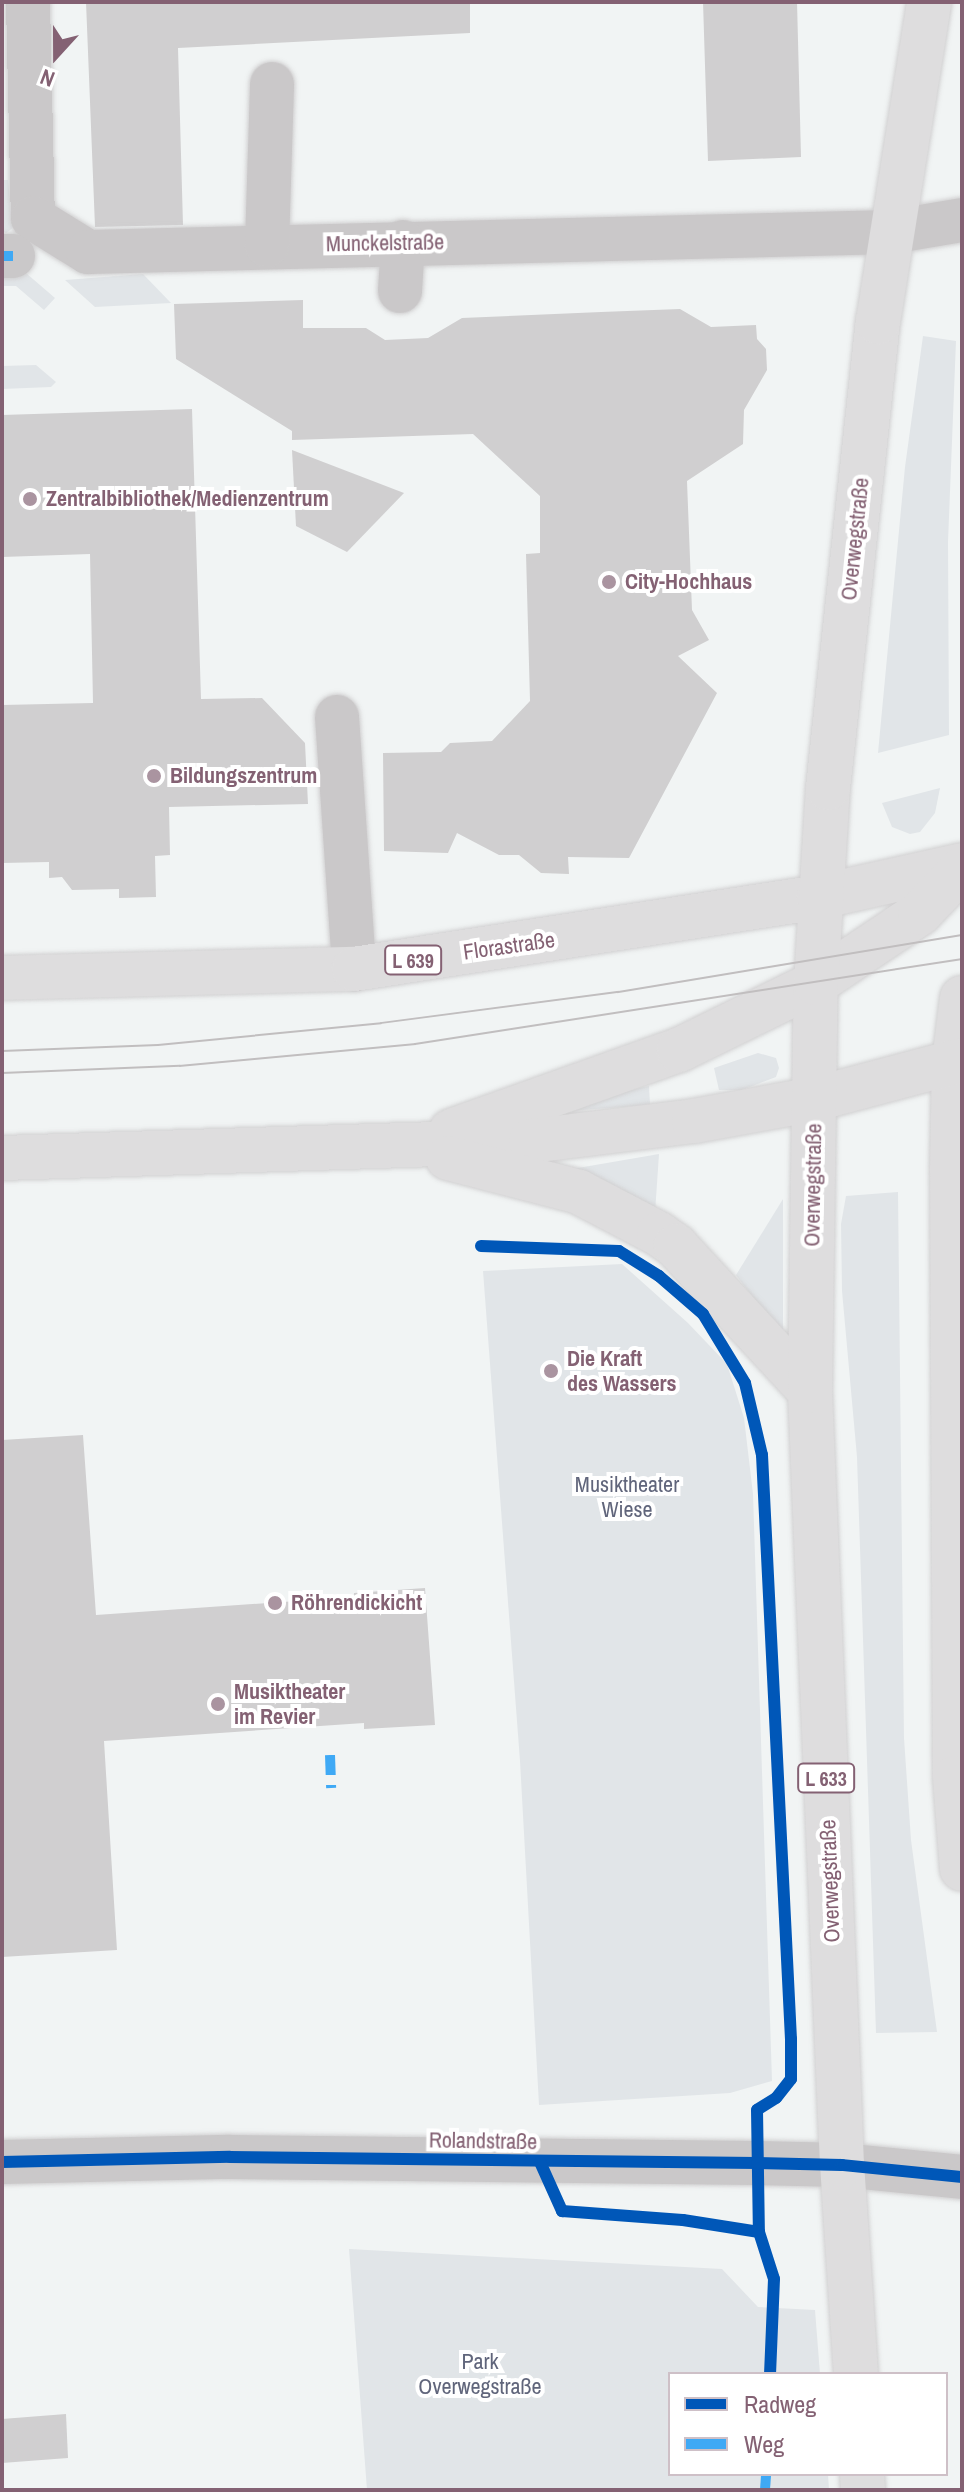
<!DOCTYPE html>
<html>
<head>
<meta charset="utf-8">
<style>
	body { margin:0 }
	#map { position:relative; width:964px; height:2492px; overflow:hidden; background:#f1f4f4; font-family:"Archivo Narrow",sans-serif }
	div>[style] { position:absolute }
	.green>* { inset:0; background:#e1e5e8 }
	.building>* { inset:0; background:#d0cfd0 }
	.roads { filter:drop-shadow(0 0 2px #d1d0d1) drop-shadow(0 0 2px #d1d0d1) }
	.minor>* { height:44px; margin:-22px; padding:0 22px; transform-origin:22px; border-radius:22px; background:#cac8c9 }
	.major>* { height:44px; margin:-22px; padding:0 22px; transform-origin:22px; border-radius:22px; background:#deddde }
	.tram>* { height:2px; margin:-1px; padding:0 1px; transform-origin:1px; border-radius:1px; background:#c1bebf }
	.quiet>* { height:10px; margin-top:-5px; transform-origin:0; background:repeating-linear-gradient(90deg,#3fa9f5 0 20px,transparent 0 30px) }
	.cycleway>* { height:12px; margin:-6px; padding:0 6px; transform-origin:6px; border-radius:6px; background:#0057b8 }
	.dots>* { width:22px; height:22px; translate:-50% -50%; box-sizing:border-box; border:4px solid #fff; border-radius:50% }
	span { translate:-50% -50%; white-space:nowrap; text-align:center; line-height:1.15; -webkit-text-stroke:8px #fff; paint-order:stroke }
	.shield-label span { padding:2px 6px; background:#fff; border:2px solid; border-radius:6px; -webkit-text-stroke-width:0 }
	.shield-label { font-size:20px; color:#846173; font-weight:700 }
	.street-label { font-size:22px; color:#846173 }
	.poi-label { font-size:22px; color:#846173; font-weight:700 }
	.left { translate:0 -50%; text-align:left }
	.park-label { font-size:22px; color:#60657b }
	.frame { position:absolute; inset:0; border:4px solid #846173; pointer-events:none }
	.legend { position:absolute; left:668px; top:2372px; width:280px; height:104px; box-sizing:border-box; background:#fff; border:2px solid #cec0c7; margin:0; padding:10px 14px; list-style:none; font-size:24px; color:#846173 }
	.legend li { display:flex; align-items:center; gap:16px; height:40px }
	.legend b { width:40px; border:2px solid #cec0c7 }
	.north { position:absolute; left:16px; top:16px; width:80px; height:80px; -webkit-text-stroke:6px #fff; paint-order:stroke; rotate:201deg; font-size:22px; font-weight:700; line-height:32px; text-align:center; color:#846173 }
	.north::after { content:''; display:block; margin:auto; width:28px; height:36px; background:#846173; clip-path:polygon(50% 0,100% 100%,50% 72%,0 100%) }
</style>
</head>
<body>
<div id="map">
	<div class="green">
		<div style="clip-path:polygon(2px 180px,8px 180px,13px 228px,6px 233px,2px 231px)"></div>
		<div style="clip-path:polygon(2px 266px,19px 267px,55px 298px,44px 310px,16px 286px,2px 286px)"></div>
		<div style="clip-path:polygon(143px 274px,171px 303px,95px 307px,65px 280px)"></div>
		<div style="clip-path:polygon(923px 336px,956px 341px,948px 542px,949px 735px,878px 753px,905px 467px)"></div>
		<div style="clip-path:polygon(36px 365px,56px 382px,51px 387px,2px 389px,2px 366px)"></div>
		<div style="clip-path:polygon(940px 788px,935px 813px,920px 832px,910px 834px,892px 827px,882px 803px)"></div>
		<div style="clip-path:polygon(758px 1053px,776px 1058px,779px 1068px,776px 1077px,742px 1090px,719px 1090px,714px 1068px)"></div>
		<div style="clip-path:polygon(649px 1086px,650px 1105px,567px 1111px,569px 1102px)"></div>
		<div style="clip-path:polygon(659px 1154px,655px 1213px,572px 1169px)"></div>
		<div style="clip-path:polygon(898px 1192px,904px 1738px,911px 1840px,937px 2032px,876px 2033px,857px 1457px,842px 1291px,841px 1224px,846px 1196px)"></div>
		<div style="clip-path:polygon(783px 1199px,783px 1337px,736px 1275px)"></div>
		<div style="clip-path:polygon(622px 1264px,688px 1323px,727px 1364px,744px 1418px,753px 1494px,772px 2081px,730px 2093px,539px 2105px,520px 1761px,483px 1271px)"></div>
		<div style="clip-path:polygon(349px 2249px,722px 2269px,758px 2307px,815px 2310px,820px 2374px,670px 2374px,670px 2474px,828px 2474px,829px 2490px,367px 2490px)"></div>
	</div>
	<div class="building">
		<div style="clip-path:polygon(86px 2px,470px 2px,470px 33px,178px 48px,183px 225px,95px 227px)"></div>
		<div style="clip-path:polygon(703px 2px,797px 2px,801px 157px,708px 161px)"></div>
		<div style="clip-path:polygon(303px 300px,303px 328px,366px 328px,385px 340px,428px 338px,462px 318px,601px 312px,680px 309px,711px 327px,756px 325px,757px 339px,766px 349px,767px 370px,744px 410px,743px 444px,687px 481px,692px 610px,709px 640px,678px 656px,717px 693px,629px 858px,568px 857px,569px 874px,541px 873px,519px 855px,499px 855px,457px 833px,448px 853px,384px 851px,383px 753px,441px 752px,450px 743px,492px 741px,530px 701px,526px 554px,540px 553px,540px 496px,473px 434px,292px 440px,292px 431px,176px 359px,174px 304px)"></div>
		<div style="clip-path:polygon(192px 409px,201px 699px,262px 698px,305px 743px,308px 804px,169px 807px,170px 855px,155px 856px,156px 897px,119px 898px,119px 889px,72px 890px,62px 877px,49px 878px,49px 862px,2px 863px,2px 705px,93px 703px,90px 554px,2px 557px,2px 415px)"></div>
		<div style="clip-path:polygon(292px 450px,404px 493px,347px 552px,296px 526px)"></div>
		<div style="clip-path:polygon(83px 1435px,96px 1615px,354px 1597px,354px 1593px,425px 1588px,435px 1725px,364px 1729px,364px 1723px,104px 1741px,117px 1950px,2px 1957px,2px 1440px)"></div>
		<div style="clip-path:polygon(66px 2414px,68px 2458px,2px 2463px,2px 2419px)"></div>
	</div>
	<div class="roads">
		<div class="minor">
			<div style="left:28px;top:2px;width:216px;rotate:88.7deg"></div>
			<div style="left:33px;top:218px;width:65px;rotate:31.7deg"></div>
			<div style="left:88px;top:252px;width:803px;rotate:-1.43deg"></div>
			<div style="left:891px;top:232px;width:72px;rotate:-9.6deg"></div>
			<div style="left:267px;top:245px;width:161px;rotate:-88.2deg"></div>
			<div style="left:2px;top:256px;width:11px"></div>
			<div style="left:400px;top:291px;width:49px;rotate:-86.5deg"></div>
			<div style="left:337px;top:717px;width:253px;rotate:86.1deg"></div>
			<div style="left:2px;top:2162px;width:228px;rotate:-1.3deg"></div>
			<div style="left:230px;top:2157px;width:527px;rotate:0.65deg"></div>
			<div style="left:757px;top:2163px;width:85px;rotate:1.3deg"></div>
			<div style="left:842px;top:2165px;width:121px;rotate:5.7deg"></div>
		</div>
		<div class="major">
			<div style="left:2px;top:978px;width:352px;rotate:-1.5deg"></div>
			<div style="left:354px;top:969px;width:471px;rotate:-8.8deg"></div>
			<div style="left:819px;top:897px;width:147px;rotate:-12.6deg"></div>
			<div style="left:962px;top:998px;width:64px;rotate:97.1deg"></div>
			<div style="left:954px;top:1062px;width:109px;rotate:91.1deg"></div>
			<div style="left:952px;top:1171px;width:607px;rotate:89.72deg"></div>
			<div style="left:955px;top:1778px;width:91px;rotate:85.6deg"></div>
			<div style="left:451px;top:1131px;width:242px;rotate:-19.6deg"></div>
			<div style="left:679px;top:1050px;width:153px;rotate:-26.1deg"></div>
			<div style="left:816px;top:983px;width:125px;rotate:-33.9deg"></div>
			<div style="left:920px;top:913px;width:61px;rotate:-46.3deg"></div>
			<div style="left:2px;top:1158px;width:529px;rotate:-1.84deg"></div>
			<div style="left:531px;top:1141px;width:164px;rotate:-7deg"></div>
			<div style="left:694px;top:1121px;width:123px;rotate:-10.3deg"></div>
			<div style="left:815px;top:1099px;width:152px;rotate:-14.9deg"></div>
			<div style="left:448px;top:1158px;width:135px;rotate:14.5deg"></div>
			<div style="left:579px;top:1192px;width:90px;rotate:27.7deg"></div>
			<div style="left:659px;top:1234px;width:21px;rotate:35deg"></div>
			<div style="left:676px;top:1246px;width:197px;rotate:47.3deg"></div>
			<div style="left:856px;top:2374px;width:209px;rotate:-93.8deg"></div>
			<div style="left:842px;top:2165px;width:775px;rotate:-92.37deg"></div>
			<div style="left:810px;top:1391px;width:408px;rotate:-89.2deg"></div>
			<div style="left:816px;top:983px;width:195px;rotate:-86.5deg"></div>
			<div style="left:828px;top:788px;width:469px;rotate:-83.9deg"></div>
			<div style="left:878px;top:322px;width:324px;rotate:-80.9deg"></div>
			<div style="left:862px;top:2474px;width:16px;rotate:86deg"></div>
		</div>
	</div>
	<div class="tram">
		<div style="left:2px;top:1051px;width:156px;rotate:-2.2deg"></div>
		<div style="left:158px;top:1045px;width:224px;rotate:-5.6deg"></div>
		<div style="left:381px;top:1023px;width:239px;rotate:-7.5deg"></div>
		<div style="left:618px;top:992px;width:349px;rotate:-9.4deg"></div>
		<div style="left:2px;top:1073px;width:178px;rotate:-2.3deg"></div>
		<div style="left:180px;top:1066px;width:236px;rotate:-5.3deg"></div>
		<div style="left:415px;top:1044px;width:554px;rotate:-8.83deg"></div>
	</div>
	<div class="quiet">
		<div style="left:2px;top:256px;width:11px"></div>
		<div style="left:330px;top:1755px;width:33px;rotate:88deg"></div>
		<div style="left:765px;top:2490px;width:16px;rotate:-86deg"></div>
	</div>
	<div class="cycleway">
		<div style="left:481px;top:1246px;width:138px;rotate:2.1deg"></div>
		<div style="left:619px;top:1251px;width:47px;rotate:32deg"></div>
		<div style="left:659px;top:1276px;width:58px;rotate:40.8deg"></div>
		<div style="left:703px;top:1314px;width:81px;rotate:58.7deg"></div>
		<div style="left:745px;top:1383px;width:74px;rotate:76.7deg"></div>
		<div style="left:762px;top:1455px;width:585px;rotate:87.16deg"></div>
		<div style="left:791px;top:2039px;width:40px;rotate:90deg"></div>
		<div style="left:791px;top:2079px;width:24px;rotate:128deg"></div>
		<div style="left:776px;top:2098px;width:22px;rotate:148deg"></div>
		<div style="left:757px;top:2110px;width:122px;rotate:89.1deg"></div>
		<div style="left:759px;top:2232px;width:49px;rotate:72.3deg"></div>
		<div style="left:774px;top:2279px;width:95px;rotate:92.4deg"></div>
		<div style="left:2px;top:2162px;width:228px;rotate:-1.3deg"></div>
		<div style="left:230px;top:2157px;width:527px;rotate:0.65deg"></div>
		<div style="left:757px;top:2163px;width:85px;rotate:1.3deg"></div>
		<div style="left:842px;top:2165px;width:121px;rotate:5.7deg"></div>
		<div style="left:540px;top:2162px;width:54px;rotate:65.8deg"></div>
		<div style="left:562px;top:2211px;width:121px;rotate:4.3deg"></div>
		<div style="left:683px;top:2220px;width:77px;rotate:9deg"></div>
	</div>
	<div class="dots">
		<div style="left:30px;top:499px;background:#aa94a0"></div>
		<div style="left:609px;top:582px;background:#aa94a0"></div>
		<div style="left:154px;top:776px;background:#aa94a0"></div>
		<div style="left:551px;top:1371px;background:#aa94a0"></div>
		<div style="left:275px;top:1603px;background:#aa94a0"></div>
		<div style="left:218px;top:1704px;background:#aa94a0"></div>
	</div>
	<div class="shield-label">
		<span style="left:413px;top:960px">L 639</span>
		<span style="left:826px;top:1778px">L 633</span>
	</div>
	<div class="street-label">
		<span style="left:385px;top:243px;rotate:-1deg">Munckelstraße</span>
		<span style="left:855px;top:539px;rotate:-84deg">Overwegstraße</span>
		<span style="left:509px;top:946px;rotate:-8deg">Florastraße</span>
		<span style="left:813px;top:1185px;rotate:-89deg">Overwegstraße</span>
		<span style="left:830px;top:1881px;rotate:-92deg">Overwegstraße</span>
		<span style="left:483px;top:2141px;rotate:1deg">Rolandstraße</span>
	</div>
	<div class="poi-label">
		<span class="left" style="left:46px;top:499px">Zentralbibliothek/Medienzentrum</span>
		<span class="left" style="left:625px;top:582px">City-Hochhaus</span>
		<span class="left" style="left:170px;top:776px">Bildungszentrum</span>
		<span class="left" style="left:567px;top:1371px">Die Kraft<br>des Wassers</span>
		<span class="left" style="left:291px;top:1603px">Röhrendickicht</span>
		<span class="left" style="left:234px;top:1704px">Musiktheater<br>im Revier</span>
	</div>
	<div class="park-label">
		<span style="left:627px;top:1497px">Musiktheater<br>Wiese</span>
		<span style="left:480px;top:2374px">Park<br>Overwegstraße</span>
	</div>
	<div class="frame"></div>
	<ul class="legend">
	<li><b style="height:10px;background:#0057b8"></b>Radweg</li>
	<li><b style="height:10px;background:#3fa9f5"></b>Weg</li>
	</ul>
	<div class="north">N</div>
</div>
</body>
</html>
